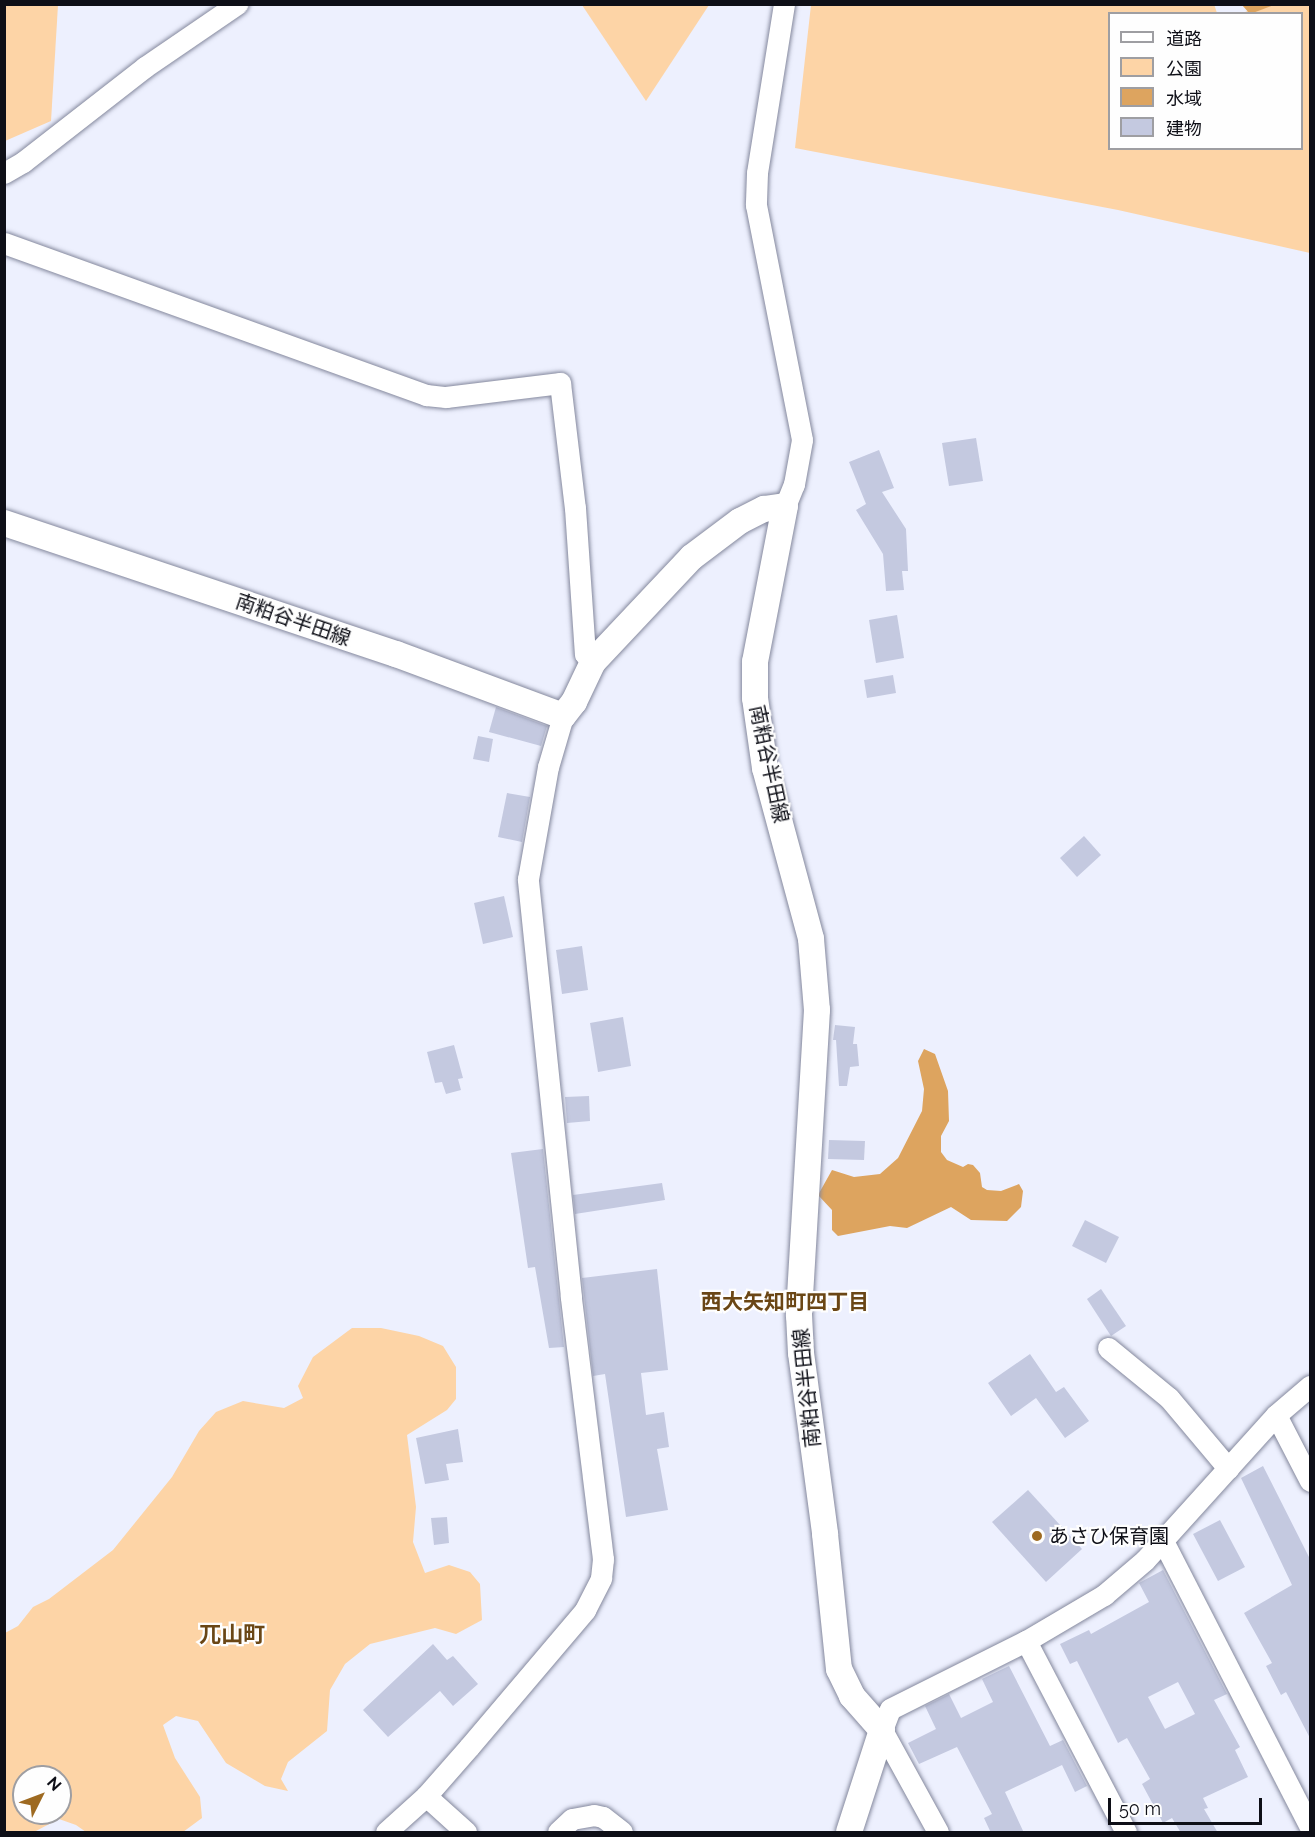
<!DOCTYPE html>
<html>
<head>
<meta charset="utf-8">
<style>
	body { margin:0 }
	#map { position:relative; width:1315px; height:1837px; overflow:hidden; background:#edf0fe; font-family:Raleway,"Noto Sans JP",sans-serif }
	div>[style] { position:absolute }
	.green>* { inset:0; background:#fdd4a6 }
	.water>* { inset:0; background:#dda45f }
	.building>* { inset:0; background:#c4c9e0 }
	.roads { filter:drop-shadow(0 0 2px #84889d) drop-shadow(0 0 2px #84889d) }
	.minor>* { height:21px; margin:-10.5px; padding:0 10.5px; transform-origin:10.5px; border-radius:10.5px; background:#fff }
	.major>* { height:26px; margin:-13px; padding:0 13px; transform-origin:13px; border-radius:13px; background:#fff }
	.dots>* { width:16px; height:16px; translate:-50% -50%; box-sizing:border-box; border:3px solid #fefefe; border-radius:50% }
	span { translate:-50% -50%; white-space:nowrap; text-align:center; line-height:1.15; -webkit-text-stroke:4.5px #fefefe; paint-order:stroke }
	.street-label { font-size:20px; color:#0e0f17 }
	.poi-label { font-size:20px; color:#0e0f17 }
	.left { translate:0 -50%; text-align:left }
	.neighbourhood-label { font-size:21px; color:#6a4615; font-weight:700 }
	.quarter-label { font-size:22px; color:#6a4615; font-weight:700 }
	.frame { position:absolute; inset:0; border:6px solid #0e0f17; pointer-events:none }
	.legend { position:absolute; left:1108px; top:12px; width:195px; height:138px; box-sizing:border-box; background:#fefefe; border:2px solid #9e9ea2; margin:0; padding:8px 10px; list-style:none; font-size:18px; color:#0e0f17 }
	.legend li { display:flex; align-items:center; gap:12px; height:30px }
	.legend b { width:30px; border:2px solid #9e9ea2 }
	.north { position:absolute; left:12px; top:1765px; width:60px; height:60px; box-sizing:border-box; background:#fefefe; border:2px solid #9e9ea2; border-radius:50%; rotate:48deg; font-size:16px; font-weight:700; line-height:24px; text-align:center; color:#0e0f17 }
	.north::after { content:''; display:block; margin:auto; width:21px; height:27px; background:#9e6a21; clip-path:polygon(50% 0,100% 100%,50% 72%,0 100%) }
	.scale { position:absolute; left:1108px; top:1798px; width:154px; height:27px; box-sizing:border-box; border:3px solid #0e0f17; border-top:0; padding-left:8px; font-size:18px; line-height:21px; white-space:nowrap; color:#0e0f17; -webkit-text-stroke:4px #fefefe; paint-order:stroke }
</style>
</head>
<body>
<div id="map">
	<div class="green">
		<div style="clip-path:polygon(5px 4px,58px 5px,51px 121px,5px 141px)"></div>
		<div style="clip-path:polygon(1214px 4px,1217px 13px,1110px 14px,1110px 148px,1302px 148px,1302px 14px,1243px 13px,1261px 5px,1310px 5px,1310px 253px,1118px 210px,795px 148px,811px 5px)"></div>
		<div style="clip-path:polygon(582px 5px,709px 5px,646px 101px)"></div>
		<div style="clip-path:polygon(evenodd,352px 1328px,381px 1328px,419px 1336px,443px 1346px,456px 1367px,456px 1399px,447px 1410px,407px 1435px,416px 1507px,413px 1542px,425px 1573px,449px 1565px,470px 1572px,480px 1584px,482px 1620px,456px 1634px,435px 1628px,370px 1644px,345px 1664px,330px 1690px,327px 1731px,288px 1762px,281px 1779px,288px 1791px,265px 1786px,226px 1763px,198px 1721px,176px 1716px,163px 1725px,175px 1758px,200px 1797px,202px 1818px,183px 1832px,86px 1832px,76px 1825px,59px 1819px,34px 1832px,5px 1832px,5px 1633px,18px 1626px,33px 1607px,49px 1599px,113px 1550px,172px 1477px,199px 1431px,216px 1412px,243px 1401px,284px 1408px,303px 1398px,298px 1386px,313px 1357px,352px 1328px,24px 1777px,60px 1777px,60px 1813px,24px 1813px,24px 1777px)"></div>
	</div>
	<div class="water">
		<div style="clip-path:polygon(1242px 5px,1274px 5px,1250px 14px)"></div>
		<div style="clip-path:polygon(924px 1049px,935px 1054px,948px 1091px,949px 1121px,941px 1136px,941px 1152px,947px 1160px,963px 1167px,968px 1164px,973px 1165px,980px 1173px,982px 1187px,987px 1190px,1001px 1191px,1019px 1184px,1023px 1191px,1021px 1207px,1007px 1221px,971px 1220px,951px 1207px,907px 1228px,890px 1226px,838px 1236px,832px 1230px,832px 1210px,818px 1195px,832px 1170px,854px 1177px,880px 1174px,898px 1158px,922px 1111px,924px 1089px,918px 1061px)"></div>
	</div>
	<div class="building">
		<div style="clip-path:polygon(976px 438px,983px 481px,949px 486px,942px 443px)"></div>
		<div style="clip-path:polygon(879px 450px,894px 488px,882px 492px,906px 529px,908px 571px,902px 571px,904px 590px,886px 591px,883px 554px,856px 510px,866px 504px,849px 462px)"></div>
		<div style="clip-path:polygon(897px 615px,904px 658px,876px 663px,869px 620px)"></div>
		<div style="clip-path:polygon(893px 675px,896px 693px,867px 698px,864px 680px)"></div>
		<div style="clip-path:polygon(496px 707px,547px 726px,541px 746px,489px 732px)"></div>
		<div style="clip-path:polygon(478px 736px,493px 739px,489px 762px,473px 759px)"></div>
		<div style="clip-path:polygon(507px 793px,530px 797px,522px 842px,498px 837px)"></div>
		<div style="clip-path:polygon(1084px 836px,1101px 855px,1077px 877px,1060px 858px)"></div>
		<div style="clip-path:polygon(504px 896px,513px 937px,483px 944px,474px 903px)"></div>
		<div style="clip-path:polygon(582px 946px,588px 990px,562px 994px,556px 950px)"></div>
		<div style="clip-path:polygon(623px 1017px,631px 1066px,598px 1072px,590px 1023px)"></div>
		<div style="clip-path:polygon(835px 1025px,855px 1027px,853px 1044px,857px 1044px,859px 1066px,850px 1067px,847px 1086px,839px 1086px,836px 1040px,833px 1040px)"></div>
		<div style="clip-path:polygon(454px 1045px,463px 1078px,458px 1079px,461px 1090px,446px 1094px,442px 1082px,435px 1083px,427px 1052px)"></div>
		<div style="clip-path:polygon(589px 1096px,590px 1121px,567px 1123px,565px 1097px)"></div>
		<div style="clip-path:polygon(829px 1140px,865px 1141px,864px 1160px,828px 1159px)"></div>
		<div style="clip-path:polygon(543px 1149px,564px 1347px,549px 1348px,535px 1267px,528px 1268px,511px 1153px)"></div>
		<div style="clip-path:polygon(662px 1183px,665px 1200px,575px 1214px,573px 1195px)"></div>
		<div style="clip-path:polygon(1085px 1220px,1119px 1237px,1106px 1263px,1072px 1246px)"></div>
		<div style="clip-path:polygon(657px 1269px,668px 1370px,641px 1373px,646px 1415px,664px 1412px,669px 1447px,657px 1449px,668px 1510px,626px 1517px,605px 1374px,593px 1376px,582px 1278px)"></div>
		<div style="clip-path:polygon(1101px 1289px,1126px 1326px,1111px 1336px,1087px 1299px)"></div>
		<div style="clip-path:polygon(1030px 1354px,1056px 1392px,1064px 1387px,1089px 1421px,1065px 1438px,1036px 1398px,1011px 1416px,988px 1383px)"></div>
		<div style="clip-path:polygon(458px 1429px,463px 1462px,446px 1464px,449px 1480px,425px 1484px,416px 1438px)"></div>
		<div style="clip-path:polygon(1263px 1466px,1311px 1561px,1311px 1740px,1286px 1692px,1281px 1695px,1266px 1666px,1272px 1663px,1244px 1613px,1292px 1585px,1241px 1478px)"></div>
		<div style="clip-path:polygon(1028px 1490px,1082px 1549px,1046px 1582px,992px 1522px)"></div>
		<div style="clip-path:polygon(447px 1517px,449px 1543px,434px 1545px,431px 1518px)"></div>
		<div style="clip-path:polygon(1220px 1520px,1245px 1567px,1218px 1581px,1193px 1534px)"></div>
		<div style="clip-path:polygon(evenodd,1163px 1570px,1227px 1694px,1214px 1700px,1240px 1747px,1235px 1750px,1248px 1777px,1203px 1798px,1208px 1808px,1204px 1809px,1218px 1833px,1181px 1833px,1172px 1818px,1163px 1823px,1142px 1784px,1150px 1779px,1127px 1738px,1118px 1743px,1077px 1661px,1070px 1664px,1060px 1644px,1089px 1630px,1091px 1634px,1149px 1602px,1139px 1583px,1163px 1570px,1178px 1682px,1195px 1714px,1165px 1729px,1148px 1697px,1178px 1682px)"></div>
		<div style="clip-path:polygon(433px 1644px,447px 1660px,453px 1656px,478px 1684px,453px 1706px,440px 1691px,388px 1737px,363px 1710px)"></div>
		<div style="clip-path:polygon(1009px 1666px,1050px 1746px,1063px 1740px,1087px 1786px,1075px 1792px,1062px 1765px,1005px 1792px,1024px 1833px,991px 1833px,984px 1818px,992px 1814px,957px 1747px,919px 1764px,908px 1743px,936px 1729px,925px 1706px,949px 1694px,961px 1718px,993px 1702px,982px 1679px)"></div>
	</div>
	<div class="roads">
		<div class="minor">
			<div style="left:784px;top:4px;width:171px;rotate:99.1deg"></div>
			<div style="left:757px;top:173px;width:32px;rotate:92deg"></div>
			<div style="left:756px;top:205px;width:239px;rotate:78.9deg"></div>
			<div style="left:802px;top:440px;width:45px;rotate:100.3deg"></div>
			<div style="left:794px;top:484px;width:24px;rotate:112deg"></div>
			<div style="left:4px;top:173px;width:22px;rotate:-30deg"></div>
			<div style="left:23px;top:162px;width:155px;rotate:-37.9deg"></div>
			<div style="left:145px;top:67px;width:112px;rotate:-34.4deg"></div>
			<div style="left:4px;top:243px;width:449px;rotate:19.8deg"></div>
			<div style="left:426px;top:395px;width:20px;rotate:6deg"></div>
			<div style="left:446px;top:397px;width:115px;rotate:-7deg"></div>
			<div style="left:560px;top:383px;width:126px;rotate:83.2deg"></div>
			<div style="left:575px;top:508px;width:146px;rotate:86.1deg"></div>
			<div style="left:585px;top:654px;width:11px;rotate:45deg"></div>
			<div style="left:1108px;top:1348px;width:79px;rotate:39.3deg"></div>
			<div style="left:1169px;top:1398px;width:92px;rotate:49.9deg"></div>
			<div style="left:1276px;top:1415px;width:74px;rotate:62.7deg"></div>
			<div style="left:1163px;top:1541px;width:322px;rotate:62.8deg"></div>
			<div style="left:1026px;top:1641px;width:216px;rotate:62.4deg"></div>
			<div style="left:426px;top:1796px;width:54px;rotate:42deg"></div>
			<div style="left:386px;top:1832px;width:54px;rotate:-42deg"></div>
			<div style="left:426px;top:1796px;width:65px;rotate:-48.7deg"></div>
			<div style="left:469px;top:1747px;width:180px;rotate:-49.7deg"></div>
			<div style="left:585px;top:1610px;width:36px;rotate:-63deg"></div>
			<div style="left:601px;top:1578px;width:19px;rotate:-84deg"></div>
			<div style="left:603px;top:1559px;width:264px;rotate:-97deg"></div>
			<div style="left:571px;top:1297px;width:420px;rotate:-95.9deg"></div>
			<div style="left:528px;top:879px;width:114px;rotate:-79.9deg"></div>
			<div style="left:548px;top:767px;width:53px;rotate:-73.6deg"></div>
			<div style="left:558px;top:1832px;width:19px;rotate:-43deg"></div>
			<div style="left:572px;top:1819px;width:22px;rotate:-10deg"></div>
			<div style="left:594px;top:1815px;width:9px;rotate:13deg"></div>
			<div style="left:603px;top:1817px;width:24px;rotate:38deg"></div>
			<div style="left:938px;top:1832px;width:116px;rotate:-118.8deg"></div>
			<div style="left:882px;top:1730px;width:22px;rotate:-69deg"></div>
			<div style="left:890px;top:1709px;width:152px;rotate:-26.6deg"></div>
			<div style="left:1026px;top:1641px;width:91px;rotate:-30.5deg"></div>
			<div style="left:1104px;top:1595px;width:54px;rotate:-40.5deg"></div>
			<div style="left:1145px;top:1560px;width:195px;rotate:-47.9deg"></div>
			<div style="left:1276px;top:1415px;width:45px;rotate:-40.5deg"></div>
		</div>
		<div class="major">
			<div style="left:4px;top:523px;width:413px;rotate:18.5deg"></div>
			<div style="left:396px;top:654px;width:178px;rotate:20.4deg"></div>
			<div style="left:563px;top:716px;width:18px;rotate:-52deg"></div>
			<div style="left:574px;top:702px;width:44px;rotate:-64.6deg"></div>
			<div style="left:593px;top:662px;width:144px;rotate:-46.7deg"></div>
			<div style="left:692px;top:557px;width:60px;rotate:-36.9deg"></div>
			<div style="left:740px;top:521px;width:27px;rotate:-27deg"></div>
			<div style="left:764px;top:509px;width:21px;rotate:-8deg"></div>
			<div style="left:785px;top:506px;width:159px;rotate:100.9deg"></div>
			<div style="left:755px;top:662px;width:36px;rotate:90deg"></div>
			<div style="left:755px;top:698px;width:71px;rotate:81.9deg"></div>
			<div style="left:765px;top:768px;width:177px;rotate:74.9deg"></div>
			<div style="left:811px;top:939px;width:71px;rotate:85.2deg"></div>
			<div style="left:817px;top:1010px;width:306px;rotate:93.4deg"></div>
			<div style="left:799px;top:1315px;width:38px;rotate:87deg"></div>
			<div style="left:801px;top:1353px;width:183px;rotate:82.4deg"></div>
			<div style="left:825px;top:1534px;width:136px;rotate:84.1deg"></div>
			<div style="left:839px;top:1669px;width:30px;rotate:64deg"></div>
			<div style="left:852px;top:1696px;width:45px;rotate:48.6deg"></div>
			<div style="left:882px;top:1730px;width:107px;rotate:107.9deg"></div>
		</div>
	</div>
	<div class="dots">
		<div style="left:1037px;top:1536px;background:#9e6a21"></div>
	</div>
	<div class="street-label">
		<span style="left:293px;top:620px;rotate:19deg">南粕谷半田線</span>
		<span style="left:769px;top:764px;rotate:78deg">南粕谷半田線</span>
		<span style="left:807px;top:1388px;rotate:-96deg">南粕谷半田線</span>
	</div>
	<div class="poi-label">
		<span class="left" style="left:1049px;top:1536px">あさひ保育園</span>
	</div>
	<div class="neighbourhood-label">
		<span style="left:785px;top:1302px">西大矢知町四丁目</span>
	</div>
	<div class="quarter-label">
		<span style="left:232px;top:1635px">兀山町</span>
	</div>
	<div class="frame"></div>
	<ul class="legend">
	<li><b style="height:8px;background:#fff"></b>道路</li>
	<li><b style="height:16px;background:#fdd4a6"></b>公園</li>
	<li><b style="height:16px;background:#dda45f"></b>水域</li>
	<li><b style="height:16px;background:#c4c9e0"></b>建物</li>
	</ul>
	<div class="north">N</div>
	<div class="scale">50 m</div>
</div>
</body>
</html>
